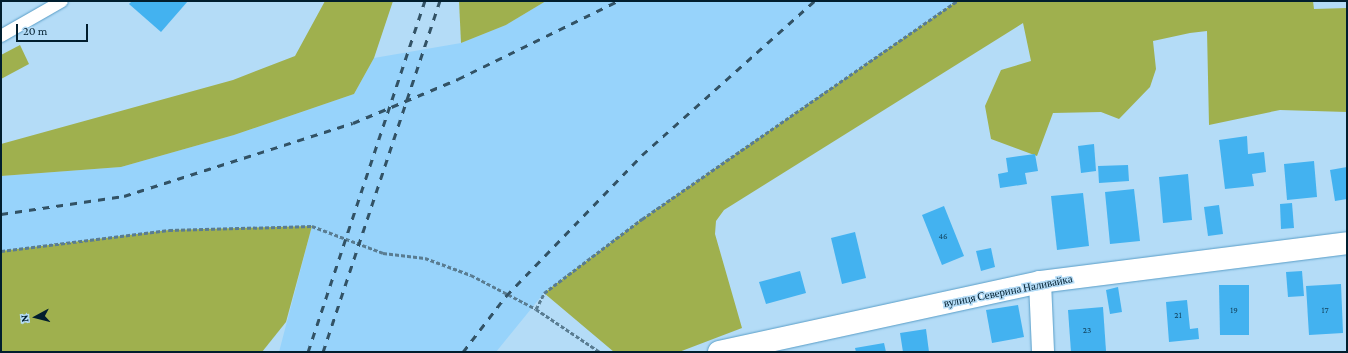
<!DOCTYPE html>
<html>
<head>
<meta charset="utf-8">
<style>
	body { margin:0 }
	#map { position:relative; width:1348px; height:353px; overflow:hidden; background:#b4dcf7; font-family:"Crimson Pro",serif }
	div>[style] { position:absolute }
	.built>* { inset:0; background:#97d3fb }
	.green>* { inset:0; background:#9fb04e }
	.building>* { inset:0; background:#43b2f0 }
	.path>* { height:2.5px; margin-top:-1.25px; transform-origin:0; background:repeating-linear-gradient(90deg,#597c91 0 4px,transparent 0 6px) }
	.roads { filter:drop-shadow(0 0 1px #589dc7) drop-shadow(0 0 1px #589dc7) }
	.lane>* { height:12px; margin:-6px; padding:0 6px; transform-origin:6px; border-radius:6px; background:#fff }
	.street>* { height:22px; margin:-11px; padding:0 11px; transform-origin:11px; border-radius:11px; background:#fff }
	.rail>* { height:3px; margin-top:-1.5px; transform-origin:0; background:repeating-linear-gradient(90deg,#325265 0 7px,transparent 0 14px) }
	span { translate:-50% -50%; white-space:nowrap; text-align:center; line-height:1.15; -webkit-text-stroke:3px #b4dcf7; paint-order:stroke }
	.number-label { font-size:9px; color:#12435e }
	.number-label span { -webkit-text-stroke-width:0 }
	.street-label { font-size:11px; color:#011e2e }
	.frame { position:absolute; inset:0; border:2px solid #011e2e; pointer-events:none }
	.north { position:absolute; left:16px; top:297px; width:40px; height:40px; -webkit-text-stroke:3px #b4dcf7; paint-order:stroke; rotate:263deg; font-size:11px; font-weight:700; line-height:16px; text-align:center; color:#011e2e }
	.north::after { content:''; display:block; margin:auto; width:14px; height:18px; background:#011e2e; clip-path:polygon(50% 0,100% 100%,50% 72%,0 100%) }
	.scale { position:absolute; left:16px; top:24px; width:72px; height:18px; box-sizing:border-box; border:2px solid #011e2e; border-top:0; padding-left:5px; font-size:12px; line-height:14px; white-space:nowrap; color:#011e2e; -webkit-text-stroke:3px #b4dcf7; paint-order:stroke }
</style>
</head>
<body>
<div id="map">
	<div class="built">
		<div style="clip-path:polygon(546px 1px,957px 1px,642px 219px,544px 293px,496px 352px,279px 352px,312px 226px,169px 230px,1px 251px,1px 176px,121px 167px,234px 135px,354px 94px,374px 58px,461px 43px,506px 25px)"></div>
	</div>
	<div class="green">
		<div style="clip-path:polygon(325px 1px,393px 1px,374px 58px,354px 94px,234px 135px,121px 167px,1px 176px,1px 144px,233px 80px,295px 56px)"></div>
		<div style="clip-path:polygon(459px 1px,546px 1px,506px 25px,461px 43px)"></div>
		<div style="clip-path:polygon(957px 1px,1313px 1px,1314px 9px,1347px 8px,1347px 112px,1280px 110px,1209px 125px,1207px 31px,1190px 33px,1153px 41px,1156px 69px,1150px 87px,1119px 119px,1101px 112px,1053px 113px,1037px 156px,991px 139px,985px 106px,1001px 70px,1031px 61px,1023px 23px,724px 210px,716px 221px,715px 234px,742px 328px,679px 352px,614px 352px,544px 293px,642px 219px)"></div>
		<div style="clip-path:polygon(20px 45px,29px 64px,1px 79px,1px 55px)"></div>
		<div style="clip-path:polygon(312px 226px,286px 322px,262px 352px,1px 352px,1px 251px,169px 230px)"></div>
	</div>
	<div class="building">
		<div style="clip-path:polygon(132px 1px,188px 1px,161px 32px,129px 4px)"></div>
		<div style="clip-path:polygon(1247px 136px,1248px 154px,1264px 152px,1266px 172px,1252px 174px,1254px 186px,1225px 189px,1219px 140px)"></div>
		<div style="clip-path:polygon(1094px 144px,1096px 171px,1081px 173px,1078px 146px)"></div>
		<div style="clip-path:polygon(1035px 154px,1038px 171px,1025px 173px,1027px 184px,1000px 188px,998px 174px,1008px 172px,1006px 158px)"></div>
		<div style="clip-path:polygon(1314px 161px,1317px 197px,1287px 200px,1284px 164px)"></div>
		<div style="clip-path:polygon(1128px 165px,1129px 181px,1099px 183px,1098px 166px)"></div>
		<div style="clip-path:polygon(1347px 167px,1347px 199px,1335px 201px,1330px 170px)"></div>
		<div style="clip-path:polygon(1188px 174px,1192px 220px,1163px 223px,1159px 177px)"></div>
		<div style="clip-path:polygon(1134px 189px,1140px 241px,1110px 244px,1105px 192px)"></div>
		<div style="clip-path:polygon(1083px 193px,1089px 246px,1057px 250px,1051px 196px)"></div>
		<div style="clip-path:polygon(1292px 203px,1294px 228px,1281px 229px,1280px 204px)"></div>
		<div style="clip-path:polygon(1219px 205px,1223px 234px,1208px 236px,1204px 207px)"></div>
		<div style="clip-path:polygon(944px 206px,964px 256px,942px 265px,922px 215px)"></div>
		<div style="clip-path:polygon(855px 232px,866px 278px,842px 284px,831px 238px)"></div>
		<div style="clip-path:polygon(991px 248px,995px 267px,981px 271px,976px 251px)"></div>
		<div style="clip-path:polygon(800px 271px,806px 293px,766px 304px,759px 282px)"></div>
		<div style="clip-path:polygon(1302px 271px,1304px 296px,1288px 297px,1286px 272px)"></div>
		<div style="clip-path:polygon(1341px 284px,1343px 333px,1309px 335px,1306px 286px)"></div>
		<div style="clip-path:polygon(1219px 285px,1249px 285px,1249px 335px,1220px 335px)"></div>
		<div style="clip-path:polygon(1118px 287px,1122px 312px,1110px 314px,1106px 290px)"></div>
		<div style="clip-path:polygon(1187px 300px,1190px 329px,1198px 328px,1199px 339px,1169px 342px,1166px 302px)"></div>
		<div style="clip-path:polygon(1018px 305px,1024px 337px,992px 343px,986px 310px)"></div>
		<div style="clip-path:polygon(1103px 307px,1106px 351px,1071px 352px,1068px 310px)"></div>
		<div style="clip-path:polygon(926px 329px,929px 352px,903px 352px,900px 333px)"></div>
		<div style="clip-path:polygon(884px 343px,886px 352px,856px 352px,855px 348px)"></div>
	</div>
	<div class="path">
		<div style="left:1px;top:251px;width:169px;rotate:-7.1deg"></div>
		<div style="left:169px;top:230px;width:143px;rotate:-1.6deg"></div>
		<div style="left:312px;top:226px;width:76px;rotate:20.8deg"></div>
		<div style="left:383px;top:253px;width:42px;rotate:6.8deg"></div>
		<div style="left:425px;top:258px;width:49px;rotate:20.3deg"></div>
		<div style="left:471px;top:275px;width:73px;rotate:27.6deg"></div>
		<div style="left:536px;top:309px;width:77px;rotate:33.9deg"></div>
		<div style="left:536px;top:309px;width:18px;rotate:-63deg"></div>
		<div style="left:544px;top:293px;width:123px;rotate:-37.1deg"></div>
		<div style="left:642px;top:219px;width:383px;rotate:-34.7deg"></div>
	</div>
	<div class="roads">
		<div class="lane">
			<div style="left:1px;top:36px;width:70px;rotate:-29.8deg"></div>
		</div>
		<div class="street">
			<div style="left:1040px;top:282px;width:70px;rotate:87.5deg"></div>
			<div style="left:719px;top:352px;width:329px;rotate:-12.3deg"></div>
			<div style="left:1040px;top:282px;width:309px;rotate:-7.2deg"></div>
		</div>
	</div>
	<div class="rail">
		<div style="left:1px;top:214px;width:124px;rotate:-8.3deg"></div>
		<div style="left:124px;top:196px;width:240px;rotate:-17.7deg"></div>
		<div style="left:353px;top:123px;width:114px;rotate:-22.7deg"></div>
		<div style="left:458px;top:79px;width:178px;rotate:-26deg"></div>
		<div style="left:308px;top:352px;width:370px;rotate:-71.6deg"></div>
		<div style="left:323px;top:352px;width:370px;rotate:-71.6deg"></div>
		<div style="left:463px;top:352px;width:71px;rotate:-52.5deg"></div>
		<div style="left:506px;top:296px;width:196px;rotate:-46deg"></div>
		<div style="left:642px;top:155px;width:231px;rotate:-41.8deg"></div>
	</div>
	<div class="number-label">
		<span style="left:943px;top:236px">46</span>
		<span style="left:1234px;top:310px">19</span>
		<span style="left:1325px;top:310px">17</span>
		<span style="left:1178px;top:315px">21</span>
		<span style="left:1087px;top:330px">23</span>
	</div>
	<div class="street-label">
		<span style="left:1008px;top:291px;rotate:-11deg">вулиця Северина Наливайка</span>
	</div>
	<div class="frame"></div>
	<div class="north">N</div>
	<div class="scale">20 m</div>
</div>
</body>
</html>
